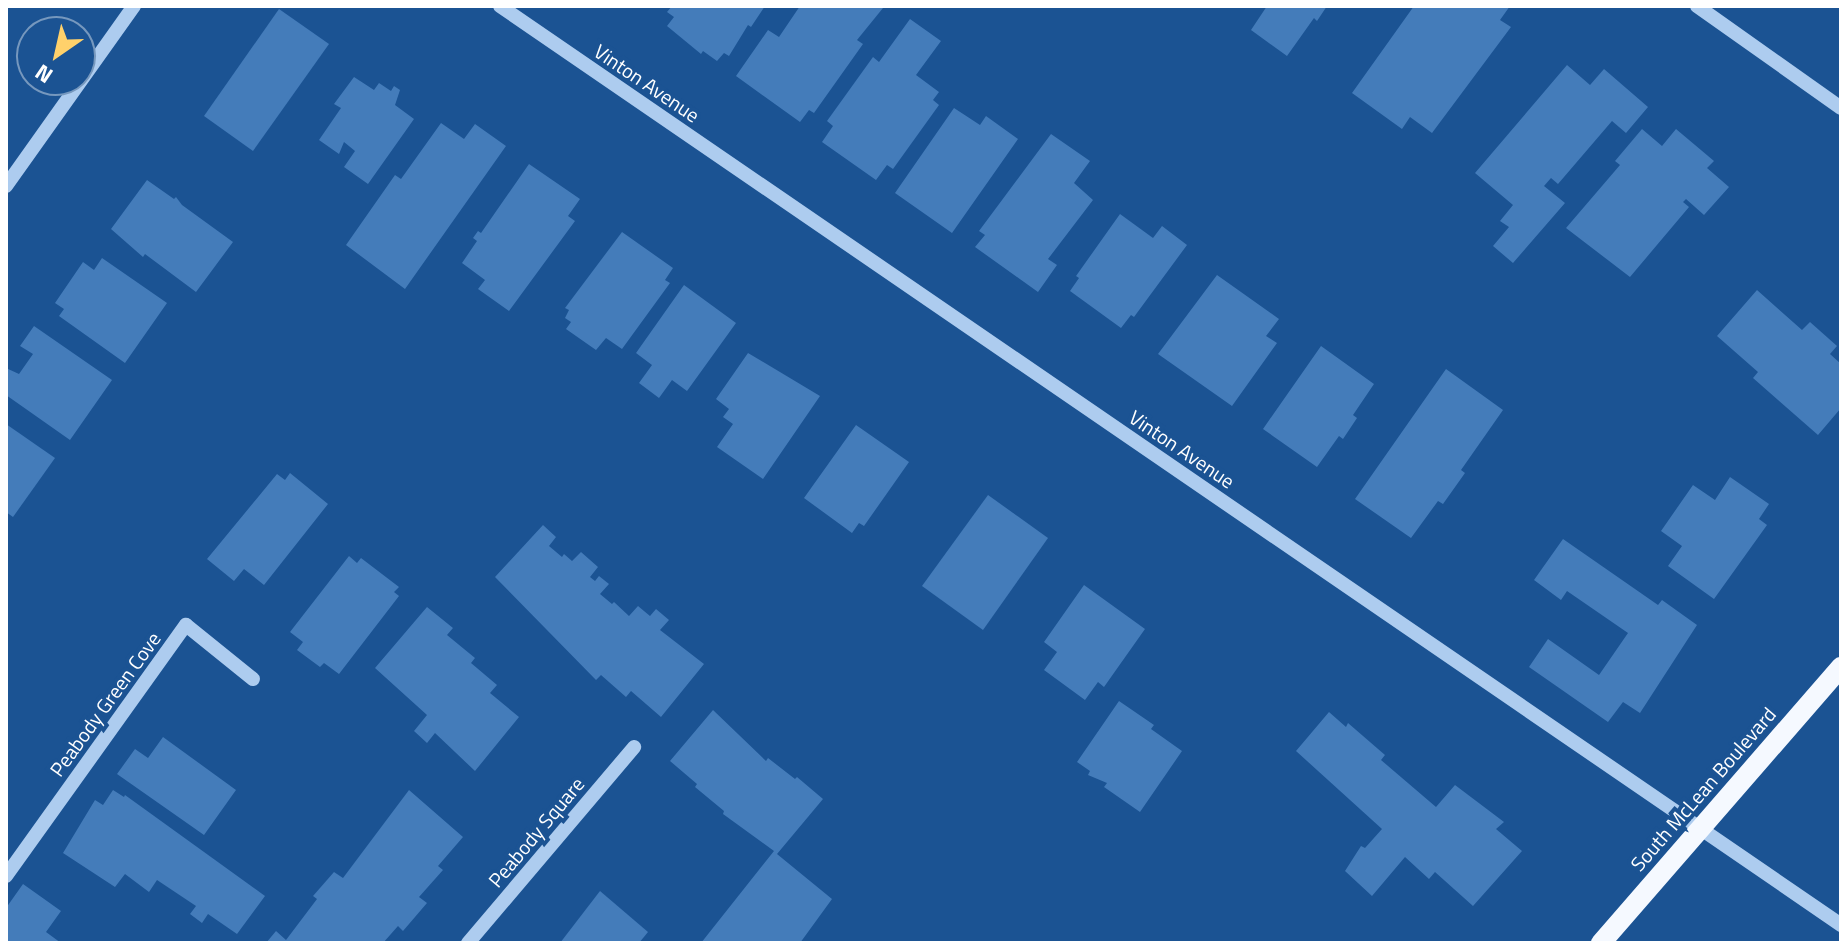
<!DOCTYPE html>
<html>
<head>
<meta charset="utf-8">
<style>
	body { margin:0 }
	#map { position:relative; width:1847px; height:949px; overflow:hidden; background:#1b5393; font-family:"Titillium Web",sans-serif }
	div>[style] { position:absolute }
	.building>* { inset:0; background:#447cba }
	.minor>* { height:14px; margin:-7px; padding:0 7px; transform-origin:7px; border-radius:7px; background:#adccef }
	.major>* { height:20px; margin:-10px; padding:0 10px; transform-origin:10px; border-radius:10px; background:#f5f9ff }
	span { translate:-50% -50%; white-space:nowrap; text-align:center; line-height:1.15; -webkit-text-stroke:8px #1b5393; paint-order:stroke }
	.street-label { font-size:20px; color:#fff }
	.frame { position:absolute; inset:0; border:8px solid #fff; pointer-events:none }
	.north { position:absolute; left:16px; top:16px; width:80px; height:80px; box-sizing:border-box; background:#1b5393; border:2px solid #7698be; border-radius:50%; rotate:214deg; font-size:22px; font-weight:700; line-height:32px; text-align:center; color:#fff }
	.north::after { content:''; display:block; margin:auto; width:28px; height:36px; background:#ffd16b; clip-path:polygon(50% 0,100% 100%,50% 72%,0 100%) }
</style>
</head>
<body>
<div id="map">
	<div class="building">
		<div style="clip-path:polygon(672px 6px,765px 6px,751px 27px,748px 25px,729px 56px,724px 53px,717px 61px,703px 51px,701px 54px,667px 26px,674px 17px,667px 12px)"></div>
		<div style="clip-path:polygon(800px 6px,883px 8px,857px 40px,863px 44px,814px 113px,809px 110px,800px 122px,736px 76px,768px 30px,779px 37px)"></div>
		<div style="clip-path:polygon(1267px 6px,1327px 6px,1317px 21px,1314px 18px,1287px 56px,1251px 30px)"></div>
		<div style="clip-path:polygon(1414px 6px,1510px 6px,1500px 20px,1511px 27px,1432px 133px,1410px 117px,1402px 129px,1352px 93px)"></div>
		<div style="clip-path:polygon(279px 9px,329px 44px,253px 151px,204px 116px)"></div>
		<div style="clip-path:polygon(910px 19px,941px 41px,916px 75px,939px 92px,933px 100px,939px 105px,893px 169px,887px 165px,876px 180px,822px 142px,833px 126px,827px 121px,873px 57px,879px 62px)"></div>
		<div style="clip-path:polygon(1567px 65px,1590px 85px,1604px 69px,1648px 107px,1626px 133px,1612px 121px,1558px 184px,1551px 178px,1544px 186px,1565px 203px,1513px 263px,1493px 246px,1509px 227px,1500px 221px,1513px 205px,1475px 173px)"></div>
		<div style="clip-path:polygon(354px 77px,374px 90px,379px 83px,391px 91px,394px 86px,400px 90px,395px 105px,414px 119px,368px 184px,344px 167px,355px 151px,344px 142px,339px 154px,319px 140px,341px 108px,334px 104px)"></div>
		<div style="clip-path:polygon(954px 108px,980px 125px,986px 116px,1018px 139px,952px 233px,895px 193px)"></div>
		<div style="clip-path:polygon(441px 123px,464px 139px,475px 124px,506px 146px,405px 289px,346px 245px,395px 175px,401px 179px)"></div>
		<div style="clip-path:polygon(1642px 129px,1662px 146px,1676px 129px,1714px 161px,1707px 168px,1729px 187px,1704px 215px,1686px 199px,1683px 202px,1689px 207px,1630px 277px,1566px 228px,1620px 165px,1615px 161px)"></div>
		<div style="clip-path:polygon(1051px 134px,1090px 161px,1074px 183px,1093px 200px,1048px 259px,1057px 265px,1038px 292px,975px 247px,985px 235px,979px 231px)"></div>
		<div style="clip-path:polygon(529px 164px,580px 199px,568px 216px,575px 221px,509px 311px,478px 289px,485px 280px,462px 263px,477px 241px,473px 238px,478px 231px,481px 233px)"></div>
		<div style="clip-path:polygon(147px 180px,174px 199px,176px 197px,182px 205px,233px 242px,196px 292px,145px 254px,143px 257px,111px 229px)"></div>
		<div style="clip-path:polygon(1120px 214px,1153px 238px,1162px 226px,1187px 245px,1134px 317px,1131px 315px,1121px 328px,1070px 291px,1079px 278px,1076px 276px)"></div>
		<div style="clip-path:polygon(622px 232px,673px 268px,665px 280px,670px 283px,622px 349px,606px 338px,596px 350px,566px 329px,571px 322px,565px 318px,569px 310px,565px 308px)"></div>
		<div style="clip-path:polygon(102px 258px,167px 303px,125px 363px,59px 316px,64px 309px,55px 303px,83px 262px,94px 270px)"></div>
		<div style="clip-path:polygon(1217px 275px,1279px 319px,1266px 336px,1277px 343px,1232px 406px,1158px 354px)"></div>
		<div style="clip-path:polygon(684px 285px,736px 323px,687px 391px,672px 380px,659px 398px,639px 383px,652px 365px,636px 353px)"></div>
		<div style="clip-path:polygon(1757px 290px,1802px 330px,1810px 322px,1837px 346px,1830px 354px,1841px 364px,1841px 408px,1818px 435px,1753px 378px,1758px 372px,1717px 336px)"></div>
		<div style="clip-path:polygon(34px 326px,112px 380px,70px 440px,6px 395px,6px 368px,19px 374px,33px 354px,20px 346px)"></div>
		<div style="clip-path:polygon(1321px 346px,1374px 384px,1353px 415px,1357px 418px,1343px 439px,1339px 436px,1317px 467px,1263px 429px)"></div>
		<div style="clip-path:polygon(748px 353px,820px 396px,763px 479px,717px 447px,733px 424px,723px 417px,729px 409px,716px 399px)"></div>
		<div style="clip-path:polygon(1446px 369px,1503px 410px,1461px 470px,1465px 473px,1443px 504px,1438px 501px,1411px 538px,1355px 499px)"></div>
		<div style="clip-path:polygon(6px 424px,55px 458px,13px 517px,6px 512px)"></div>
		<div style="clip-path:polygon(856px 425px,909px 462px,864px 526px,859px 523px,852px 533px,804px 498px)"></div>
		<div style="clip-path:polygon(290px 473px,328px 504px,264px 585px,244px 569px,234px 581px,207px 559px,277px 474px,285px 480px)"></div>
		<div style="clip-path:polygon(1730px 477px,1769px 504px,1759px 519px,1767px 525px,1714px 599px,1668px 566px,1682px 546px,1661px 531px,1693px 485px,1715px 500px)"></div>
		<div style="clip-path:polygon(988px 495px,1048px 538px,983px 630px,922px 586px)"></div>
		<div style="clip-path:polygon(543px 525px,556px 537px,549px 546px,562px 557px,564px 554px,572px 561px,581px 552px,598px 567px,590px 577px,595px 581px,599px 576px,609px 584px,600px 594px,612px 604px,614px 602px,629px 616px,638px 606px,650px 616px,656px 609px,669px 620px,660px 630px,704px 664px,661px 717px,631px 691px,626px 697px,601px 675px,596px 680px,495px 577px)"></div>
		<div style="clip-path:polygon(1563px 539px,1658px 605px,1662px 600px,1697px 625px,1640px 713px,1623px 702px,1608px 722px,1529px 667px,1548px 639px,1599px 675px,1628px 633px,1567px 591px,1561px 600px,1534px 580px)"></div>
		<div style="clip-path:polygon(349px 556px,357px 563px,361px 558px,399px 587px,394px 592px,399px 596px,339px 674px,324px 663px,320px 667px,297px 650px,303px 642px,290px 632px)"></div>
		<div style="clip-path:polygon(1084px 585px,1145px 629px,1104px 687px,1098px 682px,1085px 700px,1044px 670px,1057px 652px,1044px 642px)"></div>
		<div style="clip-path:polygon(427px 607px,453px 628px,447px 635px,475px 658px,471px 663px,497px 685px,490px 693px,519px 717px,475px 771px,435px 733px,427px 743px,414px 731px,427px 715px,375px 668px)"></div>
		<div style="clip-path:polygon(1119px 701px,1154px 725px,1151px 729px,1182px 751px,1140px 812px,1104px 787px,1107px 783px,1088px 775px,1090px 771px,1077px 762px)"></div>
		<div style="clip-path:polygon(713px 710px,766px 761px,768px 758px,795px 779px,797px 777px,823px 799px,777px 854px,832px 899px,800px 943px,701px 943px,774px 851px,723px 814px,724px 811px,695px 787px,697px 784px,670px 761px)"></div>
		<div style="clip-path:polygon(1329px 712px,1346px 727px,1348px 723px,1385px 755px,1381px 760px,1436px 807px,1455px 785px,1504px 822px,1496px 829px,1522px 851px,1473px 906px,1435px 872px,1429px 879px,1405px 857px,1372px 896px,1345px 871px,1361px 846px,1365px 848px,1382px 829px,1296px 751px)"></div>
		<div style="clip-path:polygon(163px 737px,236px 790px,204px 835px,117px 774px,135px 749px,148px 758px)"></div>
		<div style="clip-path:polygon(113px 790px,124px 797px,125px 795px,265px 896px,237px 934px,208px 914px,202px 923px,190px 914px,196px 906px,157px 880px,149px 892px,125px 874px,115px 887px,63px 853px,95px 800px,103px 805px)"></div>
		<div style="clip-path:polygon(409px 790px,463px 837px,438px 866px,443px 870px,419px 897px,427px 903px,403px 931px,398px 926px,383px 943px,266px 943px,276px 931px,286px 940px,317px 899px,313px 896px,334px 872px,343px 878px)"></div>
		<div style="clip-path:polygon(23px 884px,61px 911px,46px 932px,61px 943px,6px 943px,6px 908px)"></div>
		<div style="clip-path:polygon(600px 891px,648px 932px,639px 943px,560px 943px)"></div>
	</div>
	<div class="minor">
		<div style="left:500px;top:6px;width:1626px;rotate:34.42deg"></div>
		<div style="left:1697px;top:6px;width:176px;rotate:35.3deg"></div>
		<div style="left:6px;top:186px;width:221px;rotate:-54.6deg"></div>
		<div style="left:6px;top:876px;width:309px;rotate:-54.4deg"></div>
		<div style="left:186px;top:625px;width:86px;rotate:38.9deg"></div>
		<div style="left:468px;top:943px;width:257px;rotate:-49.7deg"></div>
	</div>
	<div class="major">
		<div style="left:1601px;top:943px;width:366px;rotate:-49deg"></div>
	</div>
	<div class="street-label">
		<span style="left:647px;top:83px;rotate:34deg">Vinton Avenue</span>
		<span style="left:1182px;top:449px;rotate:34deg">Vinton Avenue</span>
		<span style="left:105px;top:704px;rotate:-54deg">Peabody Green Cove</span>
		<span style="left:1703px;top:789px;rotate:-49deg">South McLean Boulevard</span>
		<span style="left:536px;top:832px;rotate:-50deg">Peabody Square</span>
	</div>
	<div class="frame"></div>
	<div class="north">N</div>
</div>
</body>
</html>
